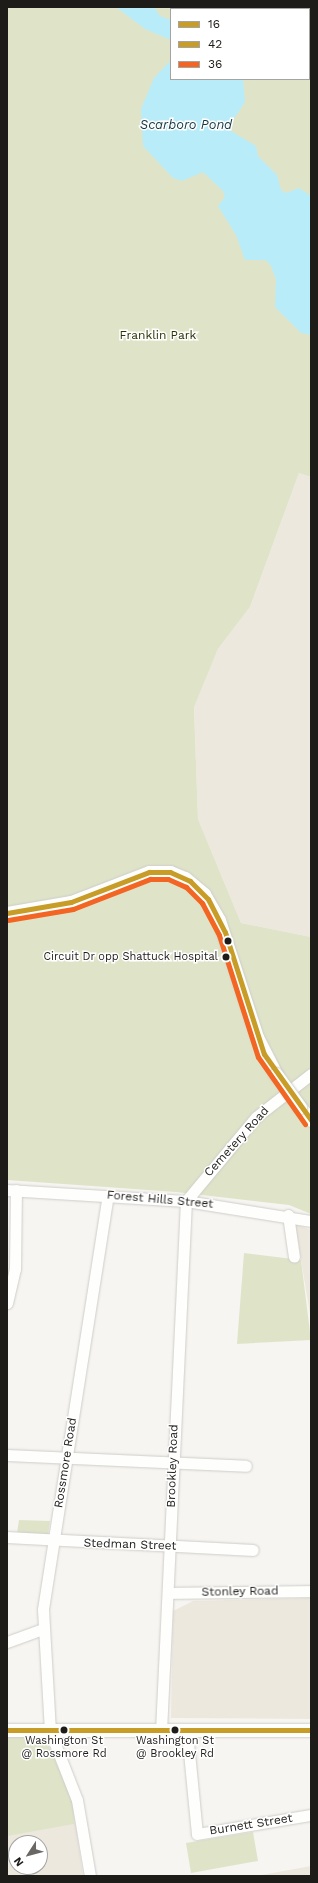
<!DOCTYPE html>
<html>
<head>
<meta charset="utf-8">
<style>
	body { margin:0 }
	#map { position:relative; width:318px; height:1883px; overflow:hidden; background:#f7f5f1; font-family:"Work Sans",sans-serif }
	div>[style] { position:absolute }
	.built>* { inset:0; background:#ece8de }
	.green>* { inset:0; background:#dfe4c9 }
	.water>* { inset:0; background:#b8ecf9 }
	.roads { filter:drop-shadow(0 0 1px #cecdc9) drop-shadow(0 0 1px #cecdc9) }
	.minor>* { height:11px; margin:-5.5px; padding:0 5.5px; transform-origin:5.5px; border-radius:5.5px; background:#fefefd }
	.major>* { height:13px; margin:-6.5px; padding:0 6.5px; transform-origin:6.5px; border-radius:6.5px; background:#fefefd }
	.bridges { filter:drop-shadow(0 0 1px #cecdc9) drop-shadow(0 0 1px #cecdc9) }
	.major-bridge>* { height:13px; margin:-6.5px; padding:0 6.5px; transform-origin:6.5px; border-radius:6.5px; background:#fefefd }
	.bus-1>* { height:5px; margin:-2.5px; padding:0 2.5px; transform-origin:2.5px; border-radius:2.5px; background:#c79c27 }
	.bus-2>* { height:5px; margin:-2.5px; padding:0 2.5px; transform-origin:2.5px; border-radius:2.5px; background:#c79c27 }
	.bus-3>* { height:5px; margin:-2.5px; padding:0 2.5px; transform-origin:2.5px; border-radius:2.5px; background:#f26522 }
	.dots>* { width:11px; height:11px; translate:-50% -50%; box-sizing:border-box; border:2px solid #fff; border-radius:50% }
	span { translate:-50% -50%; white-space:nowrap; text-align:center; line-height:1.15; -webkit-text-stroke:3px #fff; paint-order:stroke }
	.bus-label { font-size:11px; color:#1e1c19 }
	.right { translate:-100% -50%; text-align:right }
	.park-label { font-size:12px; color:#2c3305 }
	.street-label { font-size:12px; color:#1e1c19 }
	.water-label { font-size:13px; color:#143841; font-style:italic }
	.frame { position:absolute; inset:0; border:8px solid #1e1c19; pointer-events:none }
	.legend { position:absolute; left:170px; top:8px; width:140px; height:72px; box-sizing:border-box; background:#fff; border:1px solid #a5a4a3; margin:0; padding:5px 7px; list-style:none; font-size:12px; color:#1e1c19 }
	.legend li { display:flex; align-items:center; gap:8px; height:20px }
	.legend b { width:20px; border:1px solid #a5a4a3 }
	.north { position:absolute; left:8px; top:1835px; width:40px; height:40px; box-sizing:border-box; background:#fff; border:1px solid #a5a4a3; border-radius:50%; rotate:234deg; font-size:11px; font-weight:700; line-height:16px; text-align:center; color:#1e1c19 }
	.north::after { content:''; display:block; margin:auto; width:14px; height:18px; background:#6a6865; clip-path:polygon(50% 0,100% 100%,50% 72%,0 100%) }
</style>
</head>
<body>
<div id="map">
	<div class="built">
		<div style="clip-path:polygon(299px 473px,311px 477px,311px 937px,241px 923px,198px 819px,194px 706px,218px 649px,250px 607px)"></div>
		<div style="clip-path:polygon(295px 1224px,311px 1230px,311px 1320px)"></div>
		<div style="clip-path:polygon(311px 1598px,311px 1719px,171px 1718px,173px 1611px,193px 1601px)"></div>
		<div style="clip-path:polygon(evenodd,7px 1737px,38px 1737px,48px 1745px,72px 1797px,83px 1876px,7px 1876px,7px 1737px,16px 1843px,40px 1843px,40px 1867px,16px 1867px,16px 1843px)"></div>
		<div style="clip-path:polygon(311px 1866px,311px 1876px,256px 1876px)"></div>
	</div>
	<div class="green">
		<div style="clip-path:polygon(evenodd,7px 7px,311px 7px,311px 477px,299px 473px,250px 607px,218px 649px,194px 707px,198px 819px,241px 923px,311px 937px,311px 1214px,289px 1205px,176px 1192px,7px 1180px,7px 7px,171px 9px,309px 9px,309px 79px,171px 79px,171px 9px)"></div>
		<div style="clip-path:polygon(244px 1253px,301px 1260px,311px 1340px,237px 1344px)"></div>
		<div style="clip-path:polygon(19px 1520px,50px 1521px,48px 1535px,17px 1533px)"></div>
		<div style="clip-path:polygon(7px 1737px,38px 1737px,48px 1745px,72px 1797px,74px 1824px,7px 1836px)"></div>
		<div style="clip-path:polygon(253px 1832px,258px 1861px,191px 1873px,186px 1843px)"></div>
	</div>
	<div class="water">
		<div style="clip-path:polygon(116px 7px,154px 7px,160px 16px,171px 20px,171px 40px,145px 29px)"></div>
		<div style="clip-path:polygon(171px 60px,171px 79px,243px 79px,245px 102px,233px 120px,231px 131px,256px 146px,258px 156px,277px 175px,281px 190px,286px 193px,299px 188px,311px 196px,311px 335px,301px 333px,275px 307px,276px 279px,270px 264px,265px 260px,245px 260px,236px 235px,218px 206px,225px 197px,223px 191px,203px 172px,182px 181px,173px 178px,143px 146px,141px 109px,154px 78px)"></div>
	</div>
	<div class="roads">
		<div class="minor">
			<div style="left:7px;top:1190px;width:179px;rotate:3.5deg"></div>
			<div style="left:186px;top:1201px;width:127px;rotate:9.1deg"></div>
			<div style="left:186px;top:1201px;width:109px;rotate:-50.2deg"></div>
			<div style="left:256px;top:1117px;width:70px;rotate:-38deg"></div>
			<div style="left:288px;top:1215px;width:42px;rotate:81.9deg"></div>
			<div style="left:7px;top:1303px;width:35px;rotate:-77deg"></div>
			<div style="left:15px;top:1269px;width:79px;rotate:-89.3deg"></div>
			<div style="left:7px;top:1455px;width:239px;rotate:2.6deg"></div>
			<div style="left:7px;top:1537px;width:246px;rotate:3deg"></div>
			<div style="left:168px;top:1593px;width:143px;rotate:-0.8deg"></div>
			<div style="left:7px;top:1642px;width:38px;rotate:-20deg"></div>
			<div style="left:161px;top:1731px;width:531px;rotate:-87.3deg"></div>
			<div style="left:187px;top:1732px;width:102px;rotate:84.4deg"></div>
			<div style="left:197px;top:1834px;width:116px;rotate:-9.5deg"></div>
			<div style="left:90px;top:1876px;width:77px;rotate:-99.7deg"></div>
			<div style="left:77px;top:1800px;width:74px;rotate:-111.4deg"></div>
			<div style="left:50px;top:1731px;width:122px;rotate:-93.3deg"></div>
			<div style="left:43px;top:1609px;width:418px;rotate:-81.1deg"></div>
		</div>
		<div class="major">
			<div style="left:7px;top:913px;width:65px;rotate:-9.8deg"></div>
			<div style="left:71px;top:902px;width:84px;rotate:-21deg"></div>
			<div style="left:149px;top:872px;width:21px"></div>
			<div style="left:170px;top:872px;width:16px;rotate:22deg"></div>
			<div style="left:185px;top:878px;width:25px;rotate:40deg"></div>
			<div style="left:204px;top:894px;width:30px;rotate:60deg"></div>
			<div style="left:219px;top:920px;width:123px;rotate:72deg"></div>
			<div style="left:257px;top:1037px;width:42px;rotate:62.8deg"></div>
			<div style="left:300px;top:1107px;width:17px;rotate:50deg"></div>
			<div style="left:7px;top:1730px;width:304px"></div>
		</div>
	</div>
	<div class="bridges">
		<div class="major-bridge">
			<div style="left:276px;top:1074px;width:41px;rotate:54deg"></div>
		</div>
	</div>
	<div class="bus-1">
		<div style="left:7px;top:913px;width:65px;rotate:-9.8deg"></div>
		<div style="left:71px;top:902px;width:84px;rotate:-21deg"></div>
		<div style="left:149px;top:872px;width:21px"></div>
		<div style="left:170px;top:872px;width:22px;rotate:24deg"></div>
		<div style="left:190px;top:881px;width:25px;rotate:45deg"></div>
		<div style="left:208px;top:899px;width:37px;rotate:63deg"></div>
		<div style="left:225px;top:932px;width:128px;rotate:72.3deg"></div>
		<div style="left:264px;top:1054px;width:81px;rotate:54.5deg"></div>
	</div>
	<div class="bus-2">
		<div style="left:7px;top:1730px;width:304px"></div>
	</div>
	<div class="bus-3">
		<div style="left:8px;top:920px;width:66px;rotate:-9.6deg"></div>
		<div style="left:73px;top:909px;width:83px;rotate:-21.3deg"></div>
		<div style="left:150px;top:879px;width:18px"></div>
		<div style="left:168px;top:879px;width:20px;rotate:24deg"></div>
		<div style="left:186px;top:887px;width:23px;rotate:45deg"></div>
		<div style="left:202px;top:903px;width:36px;rotate:62deg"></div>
		<div style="left:219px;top:935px;width:128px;rotate:72.3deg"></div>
		<div style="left:258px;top:1057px;width:82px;rotate:55deg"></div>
	</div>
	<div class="dots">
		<div style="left:228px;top:941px;background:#1e1c19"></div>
		<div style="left:226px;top:957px;background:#1e1c19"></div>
		<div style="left:64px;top:1730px;background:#1e1c19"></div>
		<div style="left:175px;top:1730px;background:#1e1c19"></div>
	</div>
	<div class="bus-label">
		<span class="right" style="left:218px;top:957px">Circuit Dr opp Shattuck Hospital</span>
		<span style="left:64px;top:1748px">Washington St<br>@ Rossmore Rd</span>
		<span style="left:175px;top:1748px">Washington St<br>@ Brookley Rd</span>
	</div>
	<div class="park-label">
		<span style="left:158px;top:336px">Franklin Park</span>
	</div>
	<div class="street-label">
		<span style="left:237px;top:1142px;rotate:-48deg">Cemetery Road</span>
		<span style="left:160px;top:1200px;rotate:5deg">Forest Hills Street</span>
		<span style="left:66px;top:1463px;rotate:-81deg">Rossmore Road</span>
		<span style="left:173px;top:1466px;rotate:-88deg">Brookley Road</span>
		<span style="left:130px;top:1545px;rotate:2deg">Stedman Street</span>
		<span style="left:240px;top:1592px;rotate:-1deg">Stonley Road</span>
		<span style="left:251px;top:1825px;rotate:-9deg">Burnett Street</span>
	</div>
	<div class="water-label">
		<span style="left:186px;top:125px">Scarboro Pond</span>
	</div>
	<div class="frame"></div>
	<ul class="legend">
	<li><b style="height:5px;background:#c79c27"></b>16</li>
	<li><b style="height:5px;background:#c79c27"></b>42</li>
	<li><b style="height:5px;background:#f26522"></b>36</li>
	</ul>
	<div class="north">N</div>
</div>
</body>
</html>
